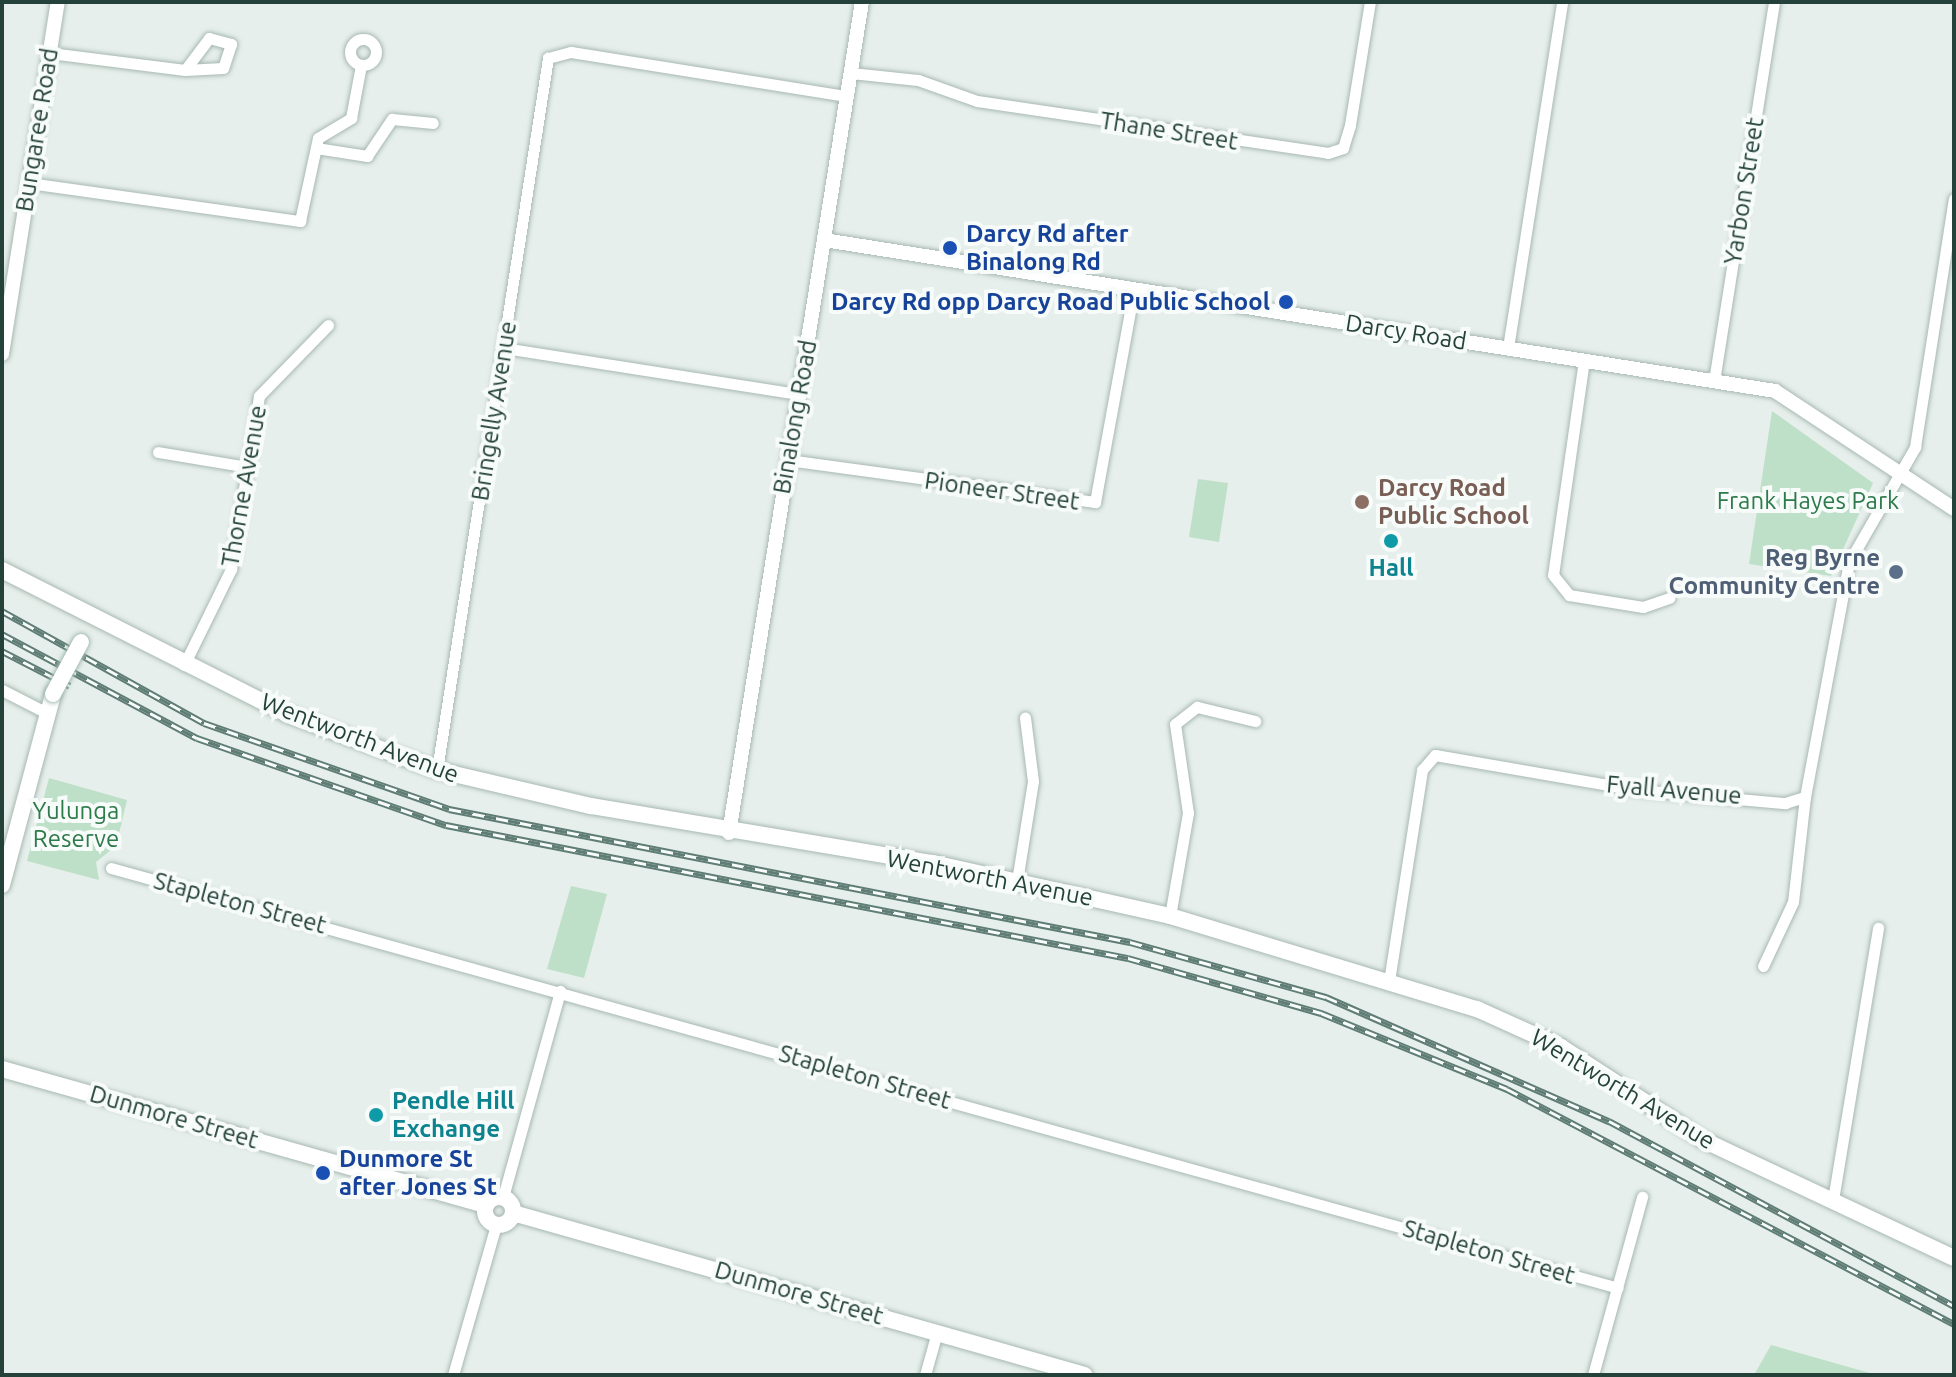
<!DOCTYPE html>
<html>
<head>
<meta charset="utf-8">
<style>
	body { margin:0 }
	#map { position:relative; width:1956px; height:1377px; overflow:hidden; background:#e6efeb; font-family:Ubuntu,sans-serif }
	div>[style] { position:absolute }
	.green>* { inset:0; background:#bfe0c8 }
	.roads { filter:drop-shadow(0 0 2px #a8b8b2) drop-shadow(0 0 2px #a8b8b2) }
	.minor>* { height:11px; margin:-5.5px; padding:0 5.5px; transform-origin:5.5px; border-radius:5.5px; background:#fff }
	.minor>.ring { margin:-5.5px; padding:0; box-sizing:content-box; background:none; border:11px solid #fff; border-radius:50% }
	.tertiary>* { height:14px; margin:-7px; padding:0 7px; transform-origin:7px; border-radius:7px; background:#fff }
	.secondary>* { height:16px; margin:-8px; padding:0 8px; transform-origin:8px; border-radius:8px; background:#fff }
	.secondary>.ring { margin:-8px; padding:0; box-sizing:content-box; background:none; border:16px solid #fff; border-radius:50% }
	.rail>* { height:7px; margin-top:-3.5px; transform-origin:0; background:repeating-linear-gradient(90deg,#f7fbf9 0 12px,#5f7d75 0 24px); box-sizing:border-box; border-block:2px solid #5f7d75 }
	.bridges { filter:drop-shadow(0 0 2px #a4bbb3) drop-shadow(0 0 2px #a4bbb3) }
	.secondary-bridge>* { height:16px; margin:-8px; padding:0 8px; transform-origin:8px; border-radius:8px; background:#fff }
	.dots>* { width:22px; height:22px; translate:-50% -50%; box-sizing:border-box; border:4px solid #f7fbf9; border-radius:50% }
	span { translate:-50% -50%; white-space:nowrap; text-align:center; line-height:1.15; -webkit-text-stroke:8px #f7fbf9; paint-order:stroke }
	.street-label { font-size:24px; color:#24423a }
	.transit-label { font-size:24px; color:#164399; font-weight:700 }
	.left { translate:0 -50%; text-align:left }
	.right { translate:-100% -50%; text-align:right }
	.education-label { font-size:24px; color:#785e54; font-weight:700 }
	.park-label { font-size:24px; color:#2d7a4b }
	.service-label { font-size:24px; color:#4e5e75; font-weight:700 }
	.culture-label { font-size:24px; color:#0d838f; font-weight:700 }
	.frame { position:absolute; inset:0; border:4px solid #24423a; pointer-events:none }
</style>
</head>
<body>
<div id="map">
	<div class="green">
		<div style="clip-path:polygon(1772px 411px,1873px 483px,1831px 576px,1749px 564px)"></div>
		<div style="clip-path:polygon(1198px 479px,1228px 483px,1219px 542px,1189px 537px)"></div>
		<div style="clip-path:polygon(49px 778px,127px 800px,116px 846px,96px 862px,99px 880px,27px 861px)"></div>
		<div style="clip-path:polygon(571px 886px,607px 894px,584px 978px,547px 969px)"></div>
		<div style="clip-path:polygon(1771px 1345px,1877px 1375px,1754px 1375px)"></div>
	</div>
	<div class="roads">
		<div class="minor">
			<div class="ring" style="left:350px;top:39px;width:15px;height:15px"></div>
			<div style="left:50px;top:53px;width:136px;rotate:7.2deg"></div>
			<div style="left:185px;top:70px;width:40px;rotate:-53deg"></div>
			<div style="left:209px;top:38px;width:23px;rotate:15deg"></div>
			<div style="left:231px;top:44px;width:25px;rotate:108deg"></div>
			<div style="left:223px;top:68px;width:38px;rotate:177deg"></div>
			<div style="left:851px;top:73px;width:67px;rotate:6deg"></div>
			<div style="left:918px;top:80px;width:63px;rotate:19.6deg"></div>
			<div style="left:977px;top:101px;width:355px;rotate:8.4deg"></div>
			<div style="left:1328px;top:153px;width:16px;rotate:-18deg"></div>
			<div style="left:1343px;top:148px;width:24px;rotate:-73deg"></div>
			<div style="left:1350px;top:125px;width:125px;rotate:-80.8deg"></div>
			<div style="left:316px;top:148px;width:52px;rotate:8.9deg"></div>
			<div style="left:367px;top:156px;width:45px;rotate:-56deg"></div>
			<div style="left:392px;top:119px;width:41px;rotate:5.6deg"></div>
			<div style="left:29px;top:183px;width:274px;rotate:8deg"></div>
			<div style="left:300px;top:221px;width:85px;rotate:-77.8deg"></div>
			<div style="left:318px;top:138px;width:39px;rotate:-31deg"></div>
			<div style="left:351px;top:118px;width:54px;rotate:-79.3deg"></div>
			<div style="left:504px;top:348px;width:299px;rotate:8.9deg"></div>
			<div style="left:1508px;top:348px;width:350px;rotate:-81.1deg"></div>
			<div style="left:1584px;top:360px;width:217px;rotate:98.2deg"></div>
			<div style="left:1553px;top:575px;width:26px;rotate:51deg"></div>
			<div style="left:1569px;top:595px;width:75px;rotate:9.2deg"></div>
			<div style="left:1643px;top:607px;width:28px;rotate:-19deg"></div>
			<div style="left:1714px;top:381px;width:384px;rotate:-81deg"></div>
			<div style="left:158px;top:452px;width:91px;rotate:9.5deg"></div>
			<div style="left:788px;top:460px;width:310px;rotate:7.8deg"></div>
			<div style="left:1095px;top:502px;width:217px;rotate:-79.6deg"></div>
			<div style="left:184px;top:665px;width:107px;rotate:-63.9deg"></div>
			<div style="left:231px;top:569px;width:175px;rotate:-80.8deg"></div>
			<div style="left:259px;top:396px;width:99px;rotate:-45.8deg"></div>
			<div style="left:2px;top:690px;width:51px;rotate:27.1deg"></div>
			<div style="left:437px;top:770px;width:721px;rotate:-81.14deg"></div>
			<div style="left:548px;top:58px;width:24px;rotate:-15deg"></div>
			<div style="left:571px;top:52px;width:279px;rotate:9.1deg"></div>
			<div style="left:111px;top:868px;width:1564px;rotate:15.57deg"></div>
			<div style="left:1017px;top:881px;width:101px;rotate:-80.9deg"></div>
			<div style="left:1033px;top:781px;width:64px;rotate:-97.2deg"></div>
			<div style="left:1170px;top:916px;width:105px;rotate:-80.1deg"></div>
			<div style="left:1188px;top:813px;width:90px;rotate:-98.3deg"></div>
			<div style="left:1175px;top:724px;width:28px;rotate:-38deg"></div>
			<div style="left:1197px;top:707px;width:60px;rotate:13.6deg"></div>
			<div style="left:1763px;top:966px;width:71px;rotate:-64.9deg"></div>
			<div style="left:1793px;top:902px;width:106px;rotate:-83.5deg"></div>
			<div style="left:1389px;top:981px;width:214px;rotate:-81.1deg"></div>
			<div style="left:1422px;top:770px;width:20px;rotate:-49deg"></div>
			<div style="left:1435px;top:755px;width:206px;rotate:9.8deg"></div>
			<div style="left:1638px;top:790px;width:148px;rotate:5.1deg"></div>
			<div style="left:1785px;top:803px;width:21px;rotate:-17deg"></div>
			<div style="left:1805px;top:797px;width:239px;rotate:-79.4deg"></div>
			<div style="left:1849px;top:562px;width:133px;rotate:-60.1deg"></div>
			<div style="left:1915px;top:447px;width:251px;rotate:-81.1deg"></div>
			<div style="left:503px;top:1197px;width:214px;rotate:-74.5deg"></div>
			<div style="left:1833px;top:1200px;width:276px;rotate:-80.6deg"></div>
			<div style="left:453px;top:1375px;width:156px;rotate:-74deg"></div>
			<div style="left:925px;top:1375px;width:45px;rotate:-74.4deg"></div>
			<div style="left:1593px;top:1375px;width:185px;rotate:-74.6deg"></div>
		</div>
		<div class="tertiary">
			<div style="left:824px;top:240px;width:963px;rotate:9.02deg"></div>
			<div style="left:1775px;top:391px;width:214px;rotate:33.4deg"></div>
			<div style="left:2px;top:354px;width:356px;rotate:-81deg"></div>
			<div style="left:729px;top:833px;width:842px;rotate:-80.91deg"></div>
		</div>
		<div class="secondary">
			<div style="left:2px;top:570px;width:319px;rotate:26.8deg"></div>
			<div style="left:287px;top:714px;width:160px;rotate:20.5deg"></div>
			<div style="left:437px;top:770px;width:158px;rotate:13.2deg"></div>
			<div style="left:591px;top:806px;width:347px;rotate:9.5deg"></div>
			<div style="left:933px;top:863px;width:243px;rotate:12.6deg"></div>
			<div style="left:1170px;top:916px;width:321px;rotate:16.9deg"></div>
			<div style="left:1477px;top:1009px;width:92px;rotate:24.3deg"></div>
			<div style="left:1561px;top:1047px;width:170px;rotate:33.2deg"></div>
			<div style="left:1703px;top:1140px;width:277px;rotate:25.2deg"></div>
			<div style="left:2px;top:885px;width:198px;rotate:-75deg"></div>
			<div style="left:2px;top:1069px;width:502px;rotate:15.73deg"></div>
			<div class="ring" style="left:485px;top:1197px;width:12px;height:12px"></div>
			<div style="left:513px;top:1213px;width:594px;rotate:15.81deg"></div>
		</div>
	</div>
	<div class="rail">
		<div style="left:2px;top:611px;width:231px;rotate:29deg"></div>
		<div style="left:204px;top:723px;width:260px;rotate:19.3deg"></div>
		<div style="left:449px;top:809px;width:694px;rotate:11.05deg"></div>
		<div style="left:1130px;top:942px;width:204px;rotate:15.7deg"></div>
		<div style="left:1326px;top:997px;width:309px;rotate:23.7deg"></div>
		<div style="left:1609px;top:1121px;width:391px;rotate:28.2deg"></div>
		<div style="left:2px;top:634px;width:221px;rotate:28.1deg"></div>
		<div style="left:197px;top:738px;width:264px;rotate:19.3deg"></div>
		<div style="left:446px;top:825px;width:695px;rotate:11.04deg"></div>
		<div style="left:1128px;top:958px;width:201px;rotate:15.9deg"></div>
		<div style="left:1321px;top:1013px;width:201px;rotate:22.2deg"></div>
		<div style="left:1507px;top:1089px;width:505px;rotate:27.73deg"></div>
		<div style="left:2px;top:651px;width:76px;rotate:27.2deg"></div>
	</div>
	<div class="bridges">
		<div class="secondary-bridge">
			<div style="left:53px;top:694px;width:59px;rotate:-61.7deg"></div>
		</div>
	</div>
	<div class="dots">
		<div style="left:950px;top:248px;background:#1a4fb4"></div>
		<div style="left:1286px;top:302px;background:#1a4fb4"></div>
		<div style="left:1362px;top:502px;background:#8d6e63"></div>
		<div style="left:1391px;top:541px;background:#0f9aa8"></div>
		<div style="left:1896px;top:572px;background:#5c6f8a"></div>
		<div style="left:376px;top:1115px;background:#0f9aa8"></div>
		<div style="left:323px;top:1173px;background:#1a4fb4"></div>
	</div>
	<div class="street-label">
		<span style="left:37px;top:130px;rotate:-81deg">Bungaree Road</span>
		<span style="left:1169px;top:131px;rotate:9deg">Thane Street</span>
		<span style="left:1744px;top:191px;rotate:-81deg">Yarbon Street</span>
		<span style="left:1406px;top:332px;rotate:9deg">Darcy Road</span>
		<span style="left:494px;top:411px;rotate:-81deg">Bringelly Avenue</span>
		<span style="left:795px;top:417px;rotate:-80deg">Binalong Road</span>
		<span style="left:244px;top:486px;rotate:-80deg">Thorne Avenue</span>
		<span style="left:1002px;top:491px;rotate:8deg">Pioneer Street</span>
		<span style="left:360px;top:738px;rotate:21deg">Wentworth Avenue</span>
		<span style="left:1674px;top:790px;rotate:5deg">Fyall Avenue</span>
		<span style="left:990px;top:878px;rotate:11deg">Wentworth Avenue</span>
		<span style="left:240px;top:903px;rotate:15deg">Stapleton Street</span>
		<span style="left:865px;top:1077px;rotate:16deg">Stapleton Street</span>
		<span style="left:1623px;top:1089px;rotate:31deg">Wentworth Avenue</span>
		<span style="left:174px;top:1117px;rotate:16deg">Dunmore Street</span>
		<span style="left:1489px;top:1252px;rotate:16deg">Stapleton Street</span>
		<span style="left:799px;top:1293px;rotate:16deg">Dunmore Street</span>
	</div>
	<div class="transit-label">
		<span class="left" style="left:966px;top:248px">Darcy Rd after<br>Binalong Rd</span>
		<span class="right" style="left:1270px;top:302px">Darcy Rd opp Darcy Road Public School</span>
		<span class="left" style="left:339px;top:1173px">Dunmore St<br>after Jones St</span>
	</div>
	<div class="education-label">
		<span class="left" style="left:1378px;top:502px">Darcy Road<br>Public School</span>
	</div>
	<div class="park-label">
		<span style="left:1808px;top:501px">Frank Hayes Park</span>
		<span style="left:76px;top:825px">Yulunga<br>Reserve</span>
	</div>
	<div class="service-label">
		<span class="right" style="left:1880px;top:572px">Reg Byrne<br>Community Centre</span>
	</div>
	<div class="culture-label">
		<span style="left:1391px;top:568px">Hall</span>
		<span class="left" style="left:392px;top:1115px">Pendle Hill<br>Exchange</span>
	</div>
	<div class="frame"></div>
</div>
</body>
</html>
